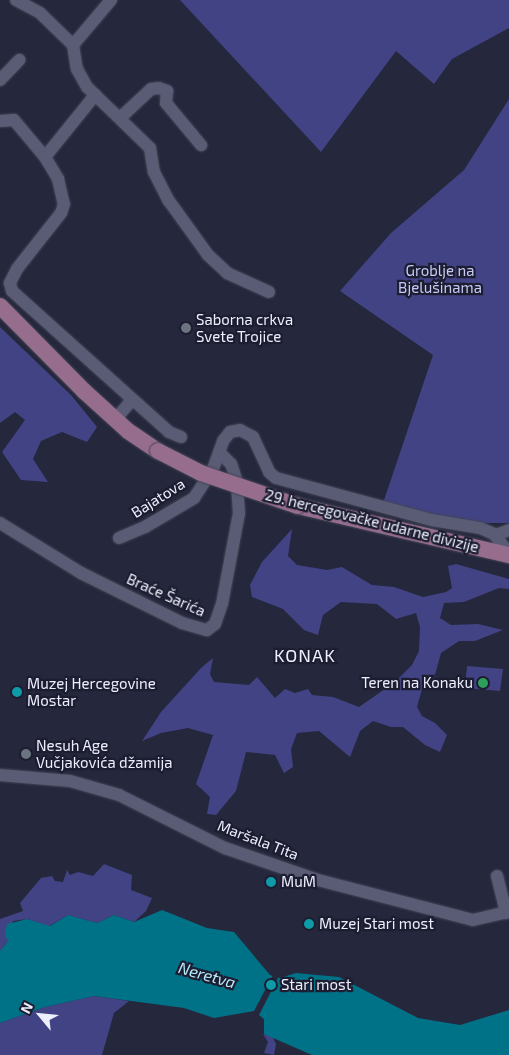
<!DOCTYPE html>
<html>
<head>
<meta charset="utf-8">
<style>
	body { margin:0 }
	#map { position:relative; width:509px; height:1055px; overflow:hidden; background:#25273c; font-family:"Exo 2",sans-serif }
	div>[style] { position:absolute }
	.green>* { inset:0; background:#424384 }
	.water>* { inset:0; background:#007288 }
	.pier>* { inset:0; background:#25273c }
	.roads { filter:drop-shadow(0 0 1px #444557) drop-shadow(0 0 1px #444557) }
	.minor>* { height:12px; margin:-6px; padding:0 6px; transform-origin:6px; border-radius:6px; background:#595c74 }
	.major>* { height:16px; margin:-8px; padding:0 8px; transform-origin:8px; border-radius:8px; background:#976d8d }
	.bridges { filter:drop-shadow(0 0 1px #444557) drop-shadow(0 0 1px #444557) }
	.major-bridge>* { height:16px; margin:-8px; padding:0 8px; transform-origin:8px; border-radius:8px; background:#976d8d }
	.dots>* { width:14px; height:14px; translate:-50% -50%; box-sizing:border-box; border:2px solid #1c1d31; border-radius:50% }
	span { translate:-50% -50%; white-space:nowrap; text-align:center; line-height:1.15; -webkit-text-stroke:4.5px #1c1d31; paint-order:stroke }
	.park-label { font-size:15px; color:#c6caf4 }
	.poi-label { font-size:15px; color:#edeffd }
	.left { translate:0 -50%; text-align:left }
	.right { translate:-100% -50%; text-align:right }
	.street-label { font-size:15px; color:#edeffd }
	.water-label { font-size:16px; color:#b6ebfa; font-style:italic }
	.quarter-label { font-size:18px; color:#edeffd; letter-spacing:1px }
	.north { position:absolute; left:15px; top:990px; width:50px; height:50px; -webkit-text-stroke:4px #1c1d31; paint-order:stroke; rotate:298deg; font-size:14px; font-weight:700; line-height:20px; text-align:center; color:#edeffd }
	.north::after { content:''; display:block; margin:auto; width:18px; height:22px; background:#edeffd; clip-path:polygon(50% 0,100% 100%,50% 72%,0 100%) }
</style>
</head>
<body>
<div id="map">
	<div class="green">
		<div style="clip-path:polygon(180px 0,509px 0,509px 28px,452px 59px,434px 84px,396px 51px,321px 152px)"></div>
		<div style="clip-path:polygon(509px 99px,509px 523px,477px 523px,381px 509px,433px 355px,340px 291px,391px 233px,464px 170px)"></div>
		<div style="clip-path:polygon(0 327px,71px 395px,97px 427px,87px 442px,62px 432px,41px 441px,33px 459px,48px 482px,21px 480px,2px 452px,25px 420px,15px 412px,0 423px)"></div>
		<div style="clip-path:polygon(292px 529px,288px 556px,297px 565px,327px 570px,342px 567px,372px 585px,394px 587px,423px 597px,446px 592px,452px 588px,448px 566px,456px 564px,509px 579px,509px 589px,499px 588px,464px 602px,444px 603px,440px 618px,451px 625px,478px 624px,503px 630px,475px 641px,459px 641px,441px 653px,433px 682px,422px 689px,417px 707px,422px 716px,435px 723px,447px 735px,440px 752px,425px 745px,403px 727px,391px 727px,373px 721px,360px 731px,350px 757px,319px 731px,297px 733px,291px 749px,293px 767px,284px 773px,275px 755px,246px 752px,236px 791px,216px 815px,207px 814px,210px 797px,196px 784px,213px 735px,188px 728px,161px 733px,142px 741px,161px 712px,202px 667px,213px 658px,210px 674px,214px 682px,249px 685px,257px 677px,275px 698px,285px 689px,295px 693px,308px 689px,312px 695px,333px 697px,359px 707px,395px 682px,412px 665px,419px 651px,420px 627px,416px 613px,396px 619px,377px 604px,341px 602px,323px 615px,318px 635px,304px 630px,283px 609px,252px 597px,250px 585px,262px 562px)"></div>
		<div style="clip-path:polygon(467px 666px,503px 669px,500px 691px,465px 688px)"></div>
		<div style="clip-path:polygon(104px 864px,132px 875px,131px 890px,152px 898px,146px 911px,134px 922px,114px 915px,97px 923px,68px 915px,49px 926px,27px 919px,13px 921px,8px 941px,0 951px,0 919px,23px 911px,20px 903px,41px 878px,52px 876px,55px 881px,63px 882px,67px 870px,70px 875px,78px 872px,93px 876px)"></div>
		<div style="clip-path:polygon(94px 996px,129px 1001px,114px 1013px,102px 1055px,0 1055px,0 1023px,45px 1007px)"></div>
		<div style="clip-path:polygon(263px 1034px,272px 1036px,276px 1044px,274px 1055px,264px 1053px,268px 1042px)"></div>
	</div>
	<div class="water">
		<div style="clip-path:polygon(162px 910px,207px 928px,234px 932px,270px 975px,280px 978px,296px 973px,339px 977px,418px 1018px,460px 1025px,509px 1010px,509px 1055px,312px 1055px,264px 1034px,264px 1019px,254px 1011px,214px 1018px,184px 1008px,94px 996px,45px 1007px,0 1023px,0 951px,8px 941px,5px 935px,7px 924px,27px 919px,50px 926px,68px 915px,97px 923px,114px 915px,134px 922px)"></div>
	</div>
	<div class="pier">
		<div style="clip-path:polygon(274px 973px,279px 976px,258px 1017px,253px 1013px)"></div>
	</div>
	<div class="roads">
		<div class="minor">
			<div style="left:16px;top:0;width:27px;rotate:28deg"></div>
			<div style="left:40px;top:13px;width:46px;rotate:44.1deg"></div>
			<div style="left:73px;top:45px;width:24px;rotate:81deg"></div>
			<div style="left:77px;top:69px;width:21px;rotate:61deg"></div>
			<div style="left:87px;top:87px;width:88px;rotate:44.1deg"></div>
			<div style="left:150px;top:148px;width:24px;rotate:81deg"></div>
			<div style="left:154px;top:172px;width:33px;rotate:63deg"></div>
			<div style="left:169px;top:201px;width:67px;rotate:54.2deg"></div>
			<div style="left:208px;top:255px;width:26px;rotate:43deg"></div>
			<div style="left:227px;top:273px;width:46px;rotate:24.3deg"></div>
			<div style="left:73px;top:45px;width:59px;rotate:-49.8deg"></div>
			<div style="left:0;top:80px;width:28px;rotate:-46deg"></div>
			<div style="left:120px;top:118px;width:42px;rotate:-43.1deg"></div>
			<div style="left:151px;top:89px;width:8px;rotate:-7deg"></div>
			<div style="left:159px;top:88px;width:9px;rotate:21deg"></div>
			<div style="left:167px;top:91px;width:12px;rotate:95deg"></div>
			<div style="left:166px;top:103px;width:55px;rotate:50.2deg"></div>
			<div style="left:0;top:121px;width:14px;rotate:-4deg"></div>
			<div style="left:14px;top:120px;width:48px;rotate:50deg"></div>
			<div style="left:45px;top:157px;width:80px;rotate:-51.1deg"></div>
			<div style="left:45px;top:157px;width:26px;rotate:59deg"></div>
			<div style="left:58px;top:179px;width:26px;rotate:77deg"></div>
			<div style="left:64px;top:204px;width:9px;rotate:108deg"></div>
			<div style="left:61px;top:213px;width:71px;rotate:128.2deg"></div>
			<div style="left:17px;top:269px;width:16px;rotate:117deg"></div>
			<div style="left:10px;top:283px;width:8px;rotate:76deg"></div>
			<div style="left:12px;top:291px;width:211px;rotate:41.9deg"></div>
			<div style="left:169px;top:432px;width:13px;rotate:23deg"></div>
			<div style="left:115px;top:420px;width:26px;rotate:-50deg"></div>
			<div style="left:0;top:523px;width:95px;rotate:31.7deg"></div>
			<div style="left:81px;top:573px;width:113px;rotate:26.3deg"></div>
			<div style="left:182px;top:623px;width:26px;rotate:16deg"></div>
			<div style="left:207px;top:630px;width:10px;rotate:-37deg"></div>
			<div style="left:215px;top:624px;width:21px;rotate:-71deg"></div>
			<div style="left:222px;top:604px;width:93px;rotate:-79.4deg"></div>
			<div style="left:239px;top:513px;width:31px;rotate:-94deg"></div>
			<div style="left:237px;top:482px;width:19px;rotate:-108deg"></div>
			<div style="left:231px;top:464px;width:17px;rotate:-135deg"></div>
			<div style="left:496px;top:535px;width:14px;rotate:-21deg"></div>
			<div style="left:119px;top:538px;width:28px;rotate:-23deg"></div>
			<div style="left:145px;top:527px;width:57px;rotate:-30.6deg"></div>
			<div style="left:194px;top:498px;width:35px;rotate:-57deg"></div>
			<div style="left:213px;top:469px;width:30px;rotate:-70deg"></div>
			<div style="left:223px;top:441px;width:11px;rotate:-52deg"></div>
			<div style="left:230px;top:432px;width:10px;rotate:-11deg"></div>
			<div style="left:240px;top:430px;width:15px;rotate:28deg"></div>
			<div style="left:253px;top:437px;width:38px;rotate:65deg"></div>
			<div style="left:269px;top:472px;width:9px;rotate:41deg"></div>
			<div style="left:276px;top:478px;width:162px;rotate:15.1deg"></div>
			<div style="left:432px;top:520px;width:49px;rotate:9.5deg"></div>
			<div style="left:480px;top:528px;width:15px;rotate:23deg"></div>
			<div style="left:494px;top:534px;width:24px;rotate:52deg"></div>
			<div style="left:0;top:775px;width:70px;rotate:4.9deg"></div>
			<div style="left:70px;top:781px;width:51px;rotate:15.9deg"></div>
			<div style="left:119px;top:795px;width:119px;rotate:26.6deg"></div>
			<div style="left:225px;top:848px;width:98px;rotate:19deg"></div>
			<div style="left:318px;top:880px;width:160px;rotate:14.5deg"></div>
			<div style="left:473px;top:920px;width:37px;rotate:-13deg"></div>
			<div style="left:497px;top:876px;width:38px;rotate:76deg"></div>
		</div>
		<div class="major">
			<div style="left:0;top:306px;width:120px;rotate:45.3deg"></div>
			<div style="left:84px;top:391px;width:59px;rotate:42.3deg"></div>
			<div style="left:128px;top:431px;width:36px;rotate:34deg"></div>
			<div style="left:298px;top:506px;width:217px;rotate:13.1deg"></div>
		</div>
	</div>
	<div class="bridges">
		<div class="major-bridge">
			<div style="left:158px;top:451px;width:48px;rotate:27.1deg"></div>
			<div style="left:201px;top:473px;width:102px;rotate:18.8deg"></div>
		</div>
	</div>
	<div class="dots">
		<div style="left:186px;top:328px;background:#6b7280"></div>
		<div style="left:483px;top:683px;background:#2e9e5b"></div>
		<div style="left:17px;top:692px;background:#0f9aa8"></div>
		<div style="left:26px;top:754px;background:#6b7280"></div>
		<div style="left:271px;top:882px;background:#0f9aa8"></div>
		<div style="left:309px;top:924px;background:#0f9aa8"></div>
		<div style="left:271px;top:985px;background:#0f9aa8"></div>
	</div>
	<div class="park-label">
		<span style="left:440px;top:279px">Groblje na<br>Bjelušinama</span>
	</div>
	<div class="poi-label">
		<span class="left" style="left:196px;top:328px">Saborna crkva<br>Svete Trojice</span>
		<span class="left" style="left:27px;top:692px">Muzej Hercegovine<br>Mostar</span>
		<span class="right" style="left:473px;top:683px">Teren na Konaku</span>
		<span class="left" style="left:36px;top:754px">Nesuh Age<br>Vučjakovića džamija</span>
		<span class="left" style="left:281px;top:882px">MuM</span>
		<span class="left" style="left:319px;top:924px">Muzej Stari most</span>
		<span class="left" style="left:281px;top:985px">Stari most</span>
	</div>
	<div class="street-label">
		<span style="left:158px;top:498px;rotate:-32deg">Bajatova</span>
		<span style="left:372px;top:521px;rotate:14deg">29. hercegovačke udarne divizije</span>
		<span style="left:166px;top:595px;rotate:24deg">Braće Šarića</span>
		<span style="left:258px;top:840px;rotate:21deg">Maršala Tita</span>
	</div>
	<div class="water-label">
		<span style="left:207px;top:975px;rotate:16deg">Neretva</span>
	</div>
	<div class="quarter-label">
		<span style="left:305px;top:655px">KONAK</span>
	</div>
	<div class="north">N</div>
</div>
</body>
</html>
